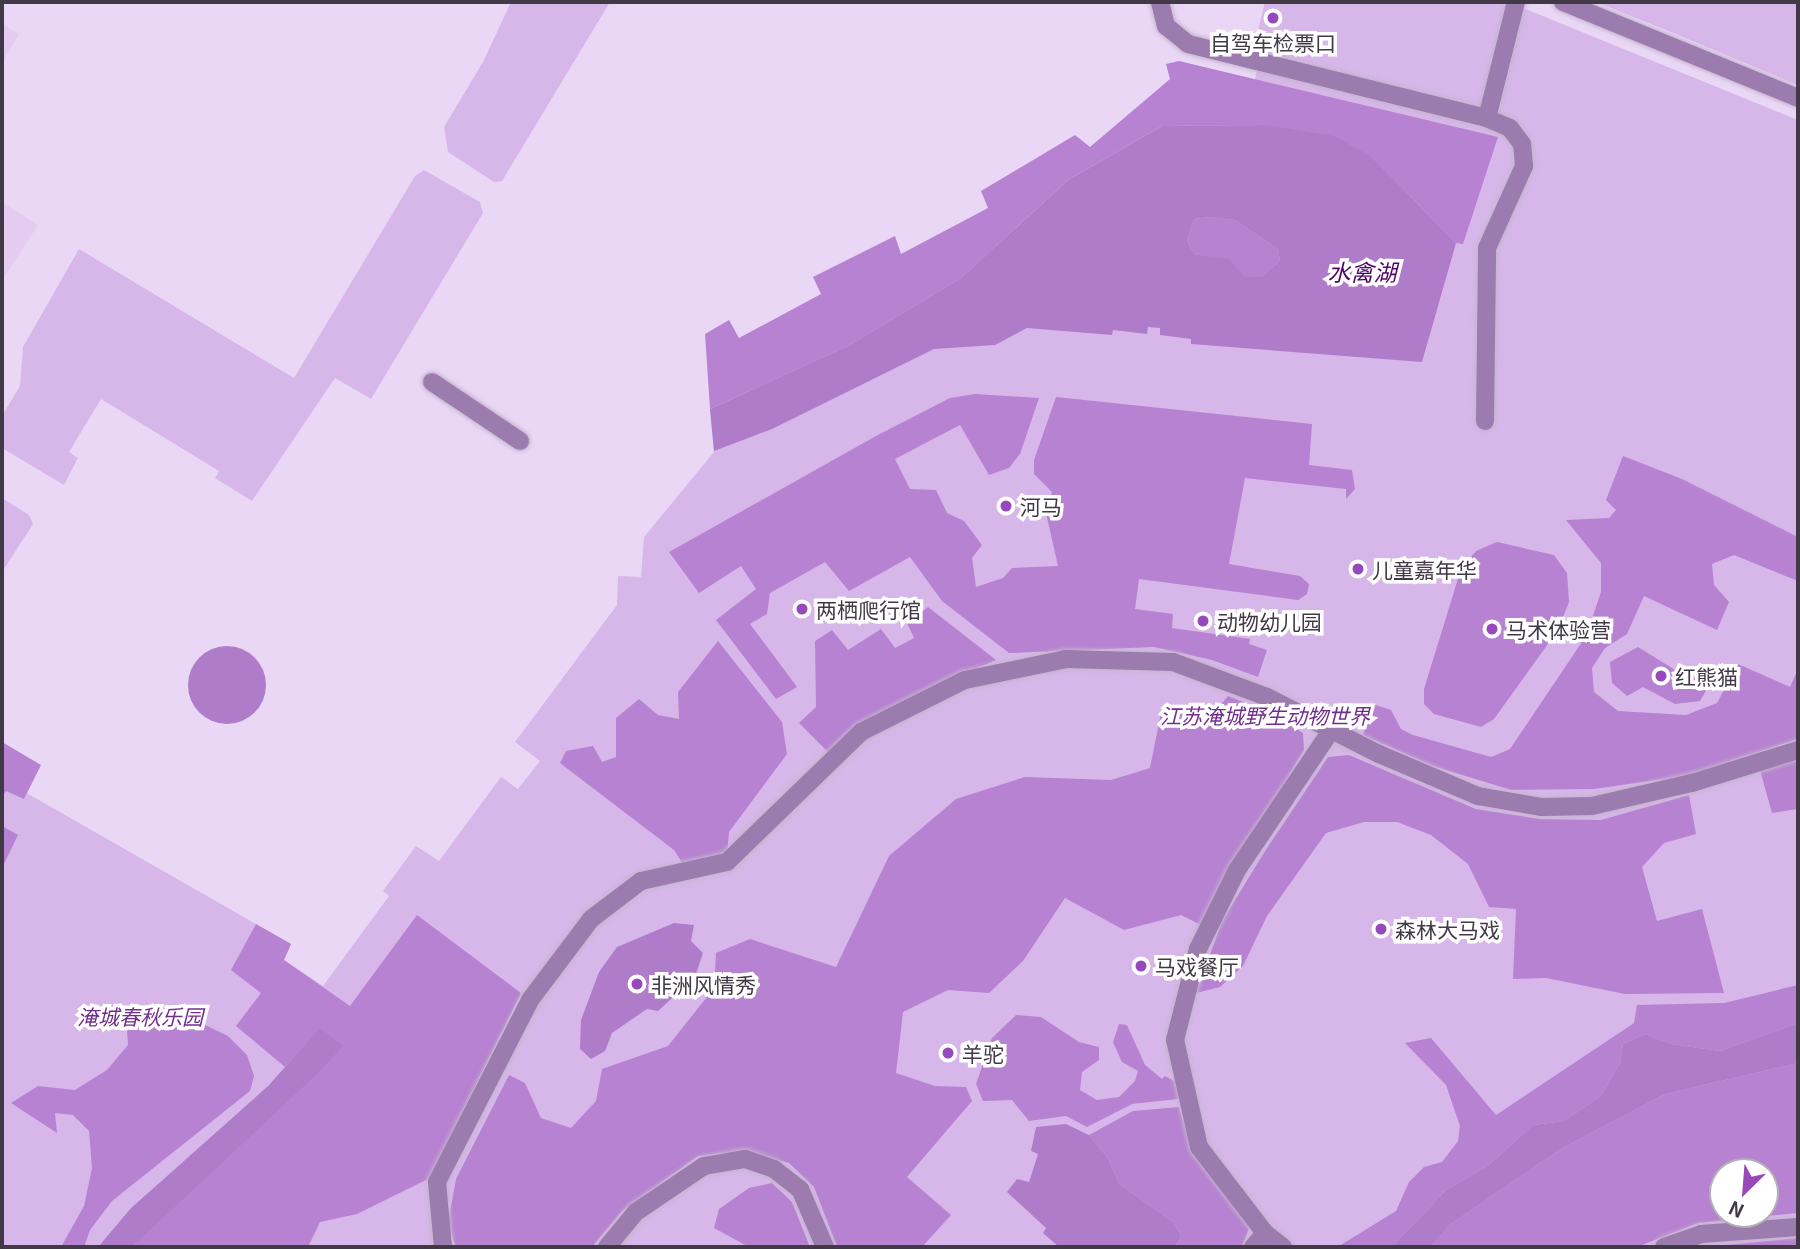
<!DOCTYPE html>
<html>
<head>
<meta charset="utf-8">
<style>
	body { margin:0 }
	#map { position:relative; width:1800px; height:1249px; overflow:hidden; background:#ead7f6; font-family:Georgia,"Noto Sans SC",serif }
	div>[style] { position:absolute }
	.built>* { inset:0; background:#e4ccf1 }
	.green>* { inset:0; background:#d7b7e9 }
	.forest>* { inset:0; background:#b682d1 }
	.water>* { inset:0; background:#af7cca }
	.round { border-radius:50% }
	.roads { filter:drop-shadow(0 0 2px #c5b4cf) drop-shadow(0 0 2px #c5b4cf) }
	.minor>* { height:18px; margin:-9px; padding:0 9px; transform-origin:9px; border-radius:9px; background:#9c7bae }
	.dots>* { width:19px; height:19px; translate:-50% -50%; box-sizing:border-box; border:4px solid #fff; border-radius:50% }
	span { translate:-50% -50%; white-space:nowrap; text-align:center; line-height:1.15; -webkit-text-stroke:7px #fff; paint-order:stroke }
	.poi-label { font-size:21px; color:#413945 }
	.left { translate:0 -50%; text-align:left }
	.park-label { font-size:21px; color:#702f8d; font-style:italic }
	.water-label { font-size:23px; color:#4f056a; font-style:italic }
	.frame { position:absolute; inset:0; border:4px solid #413945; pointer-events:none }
	.north { position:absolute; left:1709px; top:1158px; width:70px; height:70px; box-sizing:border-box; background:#fff; border:2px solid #b3b0b5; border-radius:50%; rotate:205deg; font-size:19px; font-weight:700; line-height:28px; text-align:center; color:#413945 }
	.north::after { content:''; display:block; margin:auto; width:24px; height:32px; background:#9649ba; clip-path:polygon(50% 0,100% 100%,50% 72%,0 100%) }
</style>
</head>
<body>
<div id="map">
	<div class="built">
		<div style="clip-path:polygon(2px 24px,19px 34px,2px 63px)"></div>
		<div style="clip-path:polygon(2px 202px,38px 225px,2px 281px)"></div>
	</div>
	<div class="green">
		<div style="clip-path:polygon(511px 2px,610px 2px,502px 181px,494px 182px,448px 152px,444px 127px,483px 62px)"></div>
		<div style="clip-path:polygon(evenodd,1265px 2px,1493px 2px,1528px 10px,1798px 120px,1798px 1247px,132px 1247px,320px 1029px,268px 1086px,131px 1208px,98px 1247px,2px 1247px,2px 779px,291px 944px,284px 960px,323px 986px,389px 896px,383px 891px,416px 846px,439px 861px,501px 777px,518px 789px,540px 761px,515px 742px,617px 605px,618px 576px,641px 577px,644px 537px,714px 452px,710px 409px,730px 403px,1253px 87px,1265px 37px,1257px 34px,1265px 2px,1723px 1172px,1765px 1172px,1765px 1214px,1723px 1214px,1723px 1172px)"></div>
		<div style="clip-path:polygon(1596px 2px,1798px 2px,1798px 85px,1671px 32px)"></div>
		<div style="clip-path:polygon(424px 170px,480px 202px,483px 213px,371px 399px,335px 378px,252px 501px,215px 478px,219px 471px,101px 399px,69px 452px,78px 458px,64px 485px,2px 448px,2px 416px,20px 386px,23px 347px,79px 249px,294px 378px,415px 176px)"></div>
		<div style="clip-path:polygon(2px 498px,29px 515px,33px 524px,2px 572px)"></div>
	</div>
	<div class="forest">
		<div style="clip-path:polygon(1179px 61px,1498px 137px,1463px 244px,1456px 243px,1372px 157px,1265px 125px,1162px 126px,1068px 180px,961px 278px,850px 345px,710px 409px,705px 334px,729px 320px,739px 338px,821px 294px,813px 277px,895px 236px,901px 254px,988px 208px,981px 191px,1075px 135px,1090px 147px,1170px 79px,1166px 64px)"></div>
		<div style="clip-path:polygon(1209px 217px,1235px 220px,1278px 249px,1280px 261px,1261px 277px,1245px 277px,1229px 260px,1194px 254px,1187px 240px,1194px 219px)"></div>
		<div style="clip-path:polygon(975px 394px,1039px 398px,1020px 454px,1009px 468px,989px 475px,960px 425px,895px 459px,910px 489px,936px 490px,947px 513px,964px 521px,982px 545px,972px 558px,976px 587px,1003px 578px,1012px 568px,1058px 566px,1046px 513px,1052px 492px,1034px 474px,1034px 460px,1056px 397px,1312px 424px,1309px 465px,1352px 470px,1355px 489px,1346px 499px,1346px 489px,1245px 478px,1229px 564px,1300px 576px,1309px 584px,1307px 594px,1298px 600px,1139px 579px,1135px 609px,1173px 614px,1172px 628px,1250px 639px,1249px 644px,1267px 650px,1258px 677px,1212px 660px,1154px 647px,1009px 653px,942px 601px,910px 557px,849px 591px,825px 562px,770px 593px,767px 614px,750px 624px,797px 687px,776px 699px,716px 620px,756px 589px,741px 566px,699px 593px,669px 552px,876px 436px,950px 398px)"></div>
		<div style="clip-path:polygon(1623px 456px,1682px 479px,1798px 537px,1798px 581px,1734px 555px,1712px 564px,1714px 585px,1729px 602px,1717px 630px,1644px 596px,1627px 634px,1605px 648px,1592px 668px,1594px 692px,1618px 711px,1686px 715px,1717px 703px,1738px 664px,1790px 687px,1798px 669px,1798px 739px,1685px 776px,1594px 789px,1511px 790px,1433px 766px,1363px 735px,1373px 704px,1391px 710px,1401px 729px,1413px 735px,1491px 757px,1510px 749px,1586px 636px,1601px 592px,1601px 563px,1566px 520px,1609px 518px,1616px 510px,1606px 500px)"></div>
		<div style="clip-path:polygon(1497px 542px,1554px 555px,1567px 573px,1569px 602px,1558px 630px,1494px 719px,1481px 727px,1434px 714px,1424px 704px,1424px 689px,1461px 569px,1476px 551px)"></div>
		<div style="clip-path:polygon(928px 607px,996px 660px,932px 688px,830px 754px,799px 723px,816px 707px,815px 641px,832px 630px,848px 650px,881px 629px,895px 648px,914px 638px,907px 623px)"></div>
		<div style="clip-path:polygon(718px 641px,782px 722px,787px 754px,729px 832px,727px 855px,683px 864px,674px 850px,560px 763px,566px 751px,593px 746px,602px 762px,616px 757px,616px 718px,639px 699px,658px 715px,679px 719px,678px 692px)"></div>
		<div style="clip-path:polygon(1638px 647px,1680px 673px,1702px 678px,1708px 687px,1700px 701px,1675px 704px,1643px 687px,1627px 696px,1612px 683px,1610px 662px)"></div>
		<div style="clip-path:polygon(1228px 696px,1272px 713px,1303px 733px,1304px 750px,1201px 925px,1181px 915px,1124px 930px,1065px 898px,1023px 961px,989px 993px,948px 990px,903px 1012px,896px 1073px,935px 1086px,966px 1087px,972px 1101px,907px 1177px,951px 1215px,922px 1247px,837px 1247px,814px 1187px,789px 1163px,742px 1151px,698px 1156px,623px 1210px,592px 1247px,456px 1247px,448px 1223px,456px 1179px,509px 1075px,525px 1083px,541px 1118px,571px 1128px,596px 1101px,602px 1069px,668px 1046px,714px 988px,716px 953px,750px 939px,836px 967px,889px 856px,956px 799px,1025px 777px,1111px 780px,1150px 768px,1161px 713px,1181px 710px,1205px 723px)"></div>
		<div style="clip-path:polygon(2px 742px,41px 765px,24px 799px,6px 791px,2px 797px)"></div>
		<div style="clip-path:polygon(1349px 755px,1476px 809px,1540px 819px,1601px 820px,1689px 795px,1696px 834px,1664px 843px,1642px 867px,1657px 921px,1702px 909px,1724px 993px,1625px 994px,1546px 978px,1513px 979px,1516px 909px,1489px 907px,1468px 864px,1431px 835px,1397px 822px,1364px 822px,1326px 833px,1267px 916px,1243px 966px,1220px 987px,1196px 993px,1222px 921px,1265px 851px,1328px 757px)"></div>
		<div style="clip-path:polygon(1798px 757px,1798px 809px,1772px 813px,1760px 770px)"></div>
		<div style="clip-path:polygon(2px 826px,18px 835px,2px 868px)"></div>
		<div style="clip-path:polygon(417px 915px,521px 993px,430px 1178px,357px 1214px,320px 1222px,308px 1247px,132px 1247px,342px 1046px,320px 1029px,285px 1067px,236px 1026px,261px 993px,231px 970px,256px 924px,291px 944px,284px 960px,350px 1006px)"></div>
		<div style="clip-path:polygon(1798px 985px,1798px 1023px,1720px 1051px,1671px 1044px,1645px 1034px,1623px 1044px,1620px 1063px,1601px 1096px,1564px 1121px,1533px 1125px,1489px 1165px,1445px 1191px,1392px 1247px,1319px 1247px,1339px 1246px,1396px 1211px,1409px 1182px,1424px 1167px,1442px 1162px,1458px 1141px,1460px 1126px,1446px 1085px,1405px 1043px,1431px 1038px,1496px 1115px,1634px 1023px,1637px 1005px,1724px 1003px)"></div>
		<div style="clip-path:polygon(136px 1010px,201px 1023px,228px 1036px,247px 1055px,254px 1076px,250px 1091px,112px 1201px,90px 1230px,84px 1247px,61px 1247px,84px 1206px,92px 1168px,89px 1131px,73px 1115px,55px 1113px,57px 1133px,11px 1103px,38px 1086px,75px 1090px,107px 1070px,128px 1045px,126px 1016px)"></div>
		<div style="clip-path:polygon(1016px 1015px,1041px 1017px,1079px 1042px,1099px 1047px,1099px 1060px,1082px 1072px,1080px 1090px,1097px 1100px,1119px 1097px,1135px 1081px,1138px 1071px,1122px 1062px,1113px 1042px,1119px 1024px,1127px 1025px,1145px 1065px,1162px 1079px,1165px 1076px,1178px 1083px,1178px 1099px,1132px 1104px,1087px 1127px,1066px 1116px,1029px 1121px,1012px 1100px,983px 1101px,976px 1084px,992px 1038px)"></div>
		<div style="clip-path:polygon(evenodd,1798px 1063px,1798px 1213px,1698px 1223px,1637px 1247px,1430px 1247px,1451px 1224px,1559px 1150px,1665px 1094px,1798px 1063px,1723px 1172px,1765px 1172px,1765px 1214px,1723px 1214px,1723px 1172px)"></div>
		<div style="clip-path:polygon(1179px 1107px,1191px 1146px,1249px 1228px,1242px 1247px,1175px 1247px,1181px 1236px,1173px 1222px,1119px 1184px,1108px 1158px,1089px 1135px,1133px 1111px)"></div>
		<div style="clip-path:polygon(772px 1183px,792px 1202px,810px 1247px,749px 1247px,714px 1228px,719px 1209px,749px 1188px)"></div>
		<div style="clip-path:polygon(1798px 1238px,1798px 1247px,1703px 1247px,1778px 1240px)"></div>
	</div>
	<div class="water">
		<div style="clip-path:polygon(evenodd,1265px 125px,1334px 136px,1372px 157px,1456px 243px,1422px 362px,1191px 344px,1191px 339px,1160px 335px,1160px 328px,1148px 327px,1147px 334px,1113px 330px,1112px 335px,1027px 328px,995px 345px,934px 349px,772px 429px,714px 451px,710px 409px,850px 345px,961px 278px,1068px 180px,1162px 126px,1265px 125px,1209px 217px,1235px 220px,1278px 249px,1280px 261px,1261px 277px,1245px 277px,1229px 259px,1194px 254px,1187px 240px,1194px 219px,1209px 217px)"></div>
		<div class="round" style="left:188px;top:646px;width:78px;height:78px"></div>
		<div style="clip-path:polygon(674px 923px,694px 925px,691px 941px,703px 953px,695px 977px,658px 1011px,647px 1009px,612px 1033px,605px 1051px,591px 1059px,580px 1049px,581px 1020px,599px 972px,617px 947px)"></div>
		<div style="clip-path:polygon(1798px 1023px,1798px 1063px,1665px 1094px,1559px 1150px,1451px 1224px,1430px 1247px,1392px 1247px,1445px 1191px,1489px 1165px,1533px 1125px,1564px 1121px,1601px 1096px,1620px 1063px,1623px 1044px,1645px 1034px,1671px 1044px,1720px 1051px)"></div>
		<div style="clip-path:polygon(320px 1028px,343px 1046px,319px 1072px,132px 1247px,98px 1247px,131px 1208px,268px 1086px)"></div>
		<div style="clip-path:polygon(1066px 1124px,1089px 1135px,1108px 1158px,1119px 1184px,1173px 1222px,1181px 1236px,1175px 1247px,1059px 1247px,1043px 1233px,1046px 1228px,1007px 1192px,1017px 1179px,1029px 1182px,1038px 1154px,1031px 1151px,1036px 1127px)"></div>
	</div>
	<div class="roads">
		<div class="minor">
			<div style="left:1160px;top:2px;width:25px;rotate:76deg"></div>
			<div style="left:1166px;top:26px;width:28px;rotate:39deg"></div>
			<div style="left:1188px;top:44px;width:308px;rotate:13.9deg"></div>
			<div style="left:1487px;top:118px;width:120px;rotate:-76deg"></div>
			<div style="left:1563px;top:2px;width:254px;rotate:22.2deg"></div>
			<div style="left:432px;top:382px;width:106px;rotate:33.8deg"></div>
			<div style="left:1485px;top:421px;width:173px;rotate:-89.3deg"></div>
			<div style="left:1487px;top:248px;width:90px;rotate:-65.7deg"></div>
			<div style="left:1524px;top:166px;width:22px;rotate:-95deg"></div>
			<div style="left:1522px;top:144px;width:20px;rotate:-127deg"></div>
			<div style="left:1510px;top:128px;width:25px;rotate:-157deg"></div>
			<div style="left:443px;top:1247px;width:65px;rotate:-95.3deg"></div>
			<div style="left:437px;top:1182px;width:204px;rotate:-62.9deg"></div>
			<div style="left:530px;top:1000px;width:101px;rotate:-53deg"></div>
			<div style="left:591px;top:919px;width:63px;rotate:-37.2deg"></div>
			<div style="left:641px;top:881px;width:88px;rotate:-12.5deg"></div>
			<div style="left:727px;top:862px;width:187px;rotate:-44.1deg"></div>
			<div style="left:861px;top:732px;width:116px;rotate:-26.6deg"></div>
			<div style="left:965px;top:680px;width:103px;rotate:-11.7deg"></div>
			<div style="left:1066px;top:659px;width:107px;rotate:1.6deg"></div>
			<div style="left:1173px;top:662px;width:100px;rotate:20.4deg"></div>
			<div style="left:1267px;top:697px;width:126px;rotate:27deg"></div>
			<div style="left:1379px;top:754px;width:108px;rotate:23deg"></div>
			<div style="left:1478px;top:796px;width:65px;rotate:9.8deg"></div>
			<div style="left:1542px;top:807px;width:50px;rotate:-1.1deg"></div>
			<div style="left:1592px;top:806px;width:103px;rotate:-13deg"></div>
			<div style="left:1692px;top:783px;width:111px;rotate:-17.3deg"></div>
			<div style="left:607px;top:1247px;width:45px;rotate:-50.4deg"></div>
			<div style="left:636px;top:1212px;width:82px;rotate:-34.1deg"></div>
			<div style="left:704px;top:1166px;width:42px;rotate:-9.7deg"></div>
			<div style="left:745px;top:1159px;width:31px;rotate:19deg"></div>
			<div style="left:774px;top:1169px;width:33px;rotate:38deg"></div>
			<div style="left:800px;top:1189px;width:63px;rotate:66.7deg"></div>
			<div style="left:1253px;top:1247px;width:18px;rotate:-49deg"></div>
			<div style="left:1283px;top:1247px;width:23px;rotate:-142deg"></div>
			<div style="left:1265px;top:1233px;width:108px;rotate:-127.5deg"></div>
			<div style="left:1199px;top:1147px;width:110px;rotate:-102.6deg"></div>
			<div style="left:1175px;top:1040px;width:94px;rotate:-75.8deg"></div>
			<div style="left:1198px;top:949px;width:88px;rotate:-63.7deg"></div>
			<div style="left:1237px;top:870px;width:170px;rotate:-56deg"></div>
			<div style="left:1664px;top:1247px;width:39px;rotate:-19deg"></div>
			<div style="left:1701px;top:1234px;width:97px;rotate:-4.1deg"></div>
		</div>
	</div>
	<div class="dots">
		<div style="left:1273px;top:18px;background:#9649ba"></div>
		<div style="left:1006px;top:506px;background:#9649ba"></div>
		<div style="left:1358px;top:569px;background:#9649ba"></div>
		<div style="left:802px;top:609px;background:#9649ba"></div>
		<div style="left:1203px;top:621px;background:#9649ba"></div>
		<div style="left:1492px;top:629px;background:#9649ba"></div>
		<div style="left:1661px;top:676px;background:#9649ba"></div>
		<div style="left:1381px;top:929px;background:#9649ba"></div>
		<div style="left:1141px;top:966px;background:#9649ba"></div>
		<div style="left:637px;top:984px;background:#9649ba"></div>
		<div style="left:948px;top:1053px;background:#9649ba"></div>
	</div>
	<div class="poi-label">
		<span style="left:1273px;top:42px">自驾车检票口</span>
		<span class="left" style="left:1020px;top:506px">河马</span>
		<span class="left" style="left:1372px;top:569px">儿童嘉年华</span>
		<span class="left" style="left:816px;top:609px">两栖爬行馆</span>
		<span class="left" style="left:1217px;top:621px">动物幼儿园</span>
		<span class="left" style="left:1506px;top:629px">马术体验营</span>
		<span class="left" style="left:1675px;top:676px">红熊猫</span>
		<span class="left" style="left:1395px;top:929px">森林大马戏</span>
		<span class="left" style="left:1155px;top:966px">马戏餐厅</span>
		<span class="left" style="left:651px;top:984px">非洲风情秀</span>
		<span class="left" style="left:962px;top:1053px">羊驼</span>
	</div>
	<div class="park-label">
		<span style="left:1265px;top:715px">江苏淹城野生动物世界</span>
		<span style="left:140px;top:1016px">淹城春秋乐园</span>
	</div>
	<div class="water-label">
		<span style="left:1362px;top:271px">水禽湖</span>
	</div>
	<div class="frame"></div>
	<div class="north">N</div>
</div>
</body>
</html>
